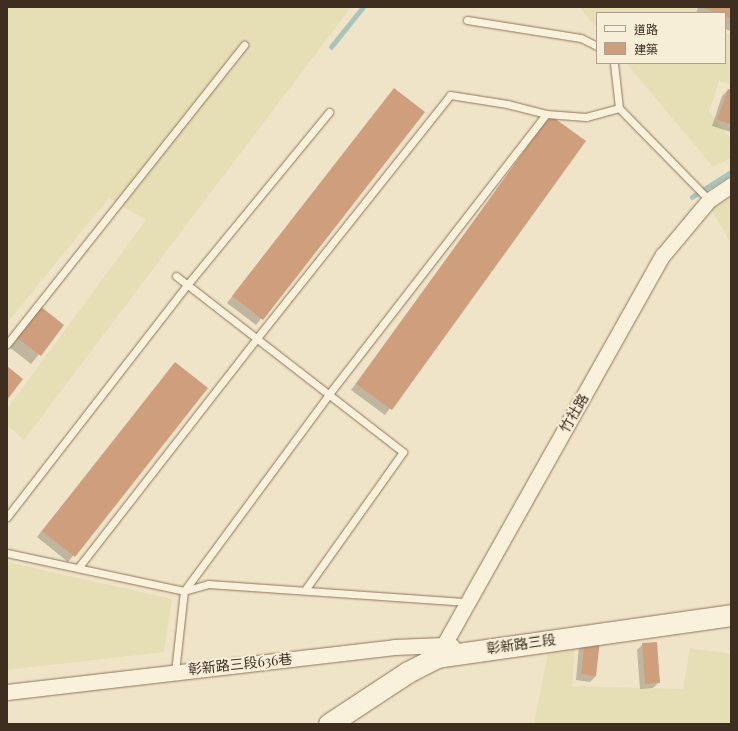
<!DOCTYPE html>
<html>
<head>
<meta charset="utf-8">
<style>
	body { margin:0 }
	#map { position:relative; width:738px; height:731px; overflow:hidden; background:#f0e4c8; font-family:"Playfair Display","Noto Sans TC",serif }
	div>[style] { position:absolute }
	.farmland>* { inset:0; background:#e6deb5 }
	.shadow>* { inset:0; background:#0003 }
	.stream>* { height:4.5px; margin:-2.25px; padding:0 2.25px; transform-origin:2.25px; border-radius:2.25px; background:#a9c4bc }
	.building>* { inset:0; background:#cf9f7d }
	.roads { filter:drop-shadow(0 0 1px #8d765c) drop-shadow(0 0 1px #8d765c) }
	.lane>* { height:7px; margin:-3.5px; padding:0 3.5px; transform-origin:3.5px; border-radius:3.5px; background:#faf1dc }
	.street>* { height:15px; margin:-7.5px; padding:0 7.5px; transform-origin:7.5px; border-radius:7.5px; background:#faf1dc }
	.secondary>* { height:21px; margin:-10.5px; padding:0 10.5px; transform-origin:10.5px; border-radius:10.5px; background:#faf1dc }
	span { translate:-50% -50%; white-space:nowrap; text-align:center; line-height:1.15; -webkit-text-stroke:4px #f7eed8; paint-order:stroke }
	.street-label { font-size:14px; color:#3d2e20 }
	.frame { position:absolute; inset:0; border:8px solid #3d2e20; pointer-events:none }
	.legend { position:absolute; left:596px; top:12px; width:130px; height:52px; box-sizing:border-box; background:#f7eed8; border:1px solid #ada18e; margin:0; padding:5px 7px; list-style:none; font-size:12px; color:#3d2e20 }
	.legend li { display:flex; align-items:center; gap:8px; height:20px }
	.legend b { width:20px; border:1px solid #ada18e }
</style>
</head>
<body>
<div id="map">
	<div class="farmland">
		<div style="clip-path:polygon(7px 7px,351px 7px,24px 440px,7px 425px,7px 409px,146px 220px,109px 198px,7px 323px)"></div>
		<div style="clip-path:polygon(579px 7px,698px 7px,696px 13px,597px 13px,597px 28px)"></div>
		<div style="clip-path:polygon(725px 33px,731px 35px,731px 85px,719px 81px,709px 112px,731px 139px,731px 158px,713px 167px,626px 63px,725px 63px)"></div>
		<div style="clip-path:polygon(731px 197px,731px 243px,711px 209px)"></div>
		<div style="clip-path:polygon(7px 562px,172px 599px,164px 652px,7px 670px)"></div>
		<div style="clip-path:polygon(575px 643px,572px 686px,683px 689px,690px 648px,731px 654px,731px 724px,534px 724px,548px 653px)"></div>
	</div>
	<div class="shadow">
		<div style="clip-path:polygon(698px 7px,731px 7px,731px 31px,725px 29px,725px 13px,696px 13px)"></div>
		<div style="clip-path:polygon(394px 89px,423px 112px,256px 325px,227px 303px)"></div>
		<div style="clip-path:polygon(728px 90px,731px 91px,731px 132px,712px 126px,722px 96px)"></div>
		<div style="clip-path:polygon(550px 117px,584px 142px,385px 415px,351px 390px)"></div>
		<div style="clip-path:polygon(31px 316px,63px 325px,31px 364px,8px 346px)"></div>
		<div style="clip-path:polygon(175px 363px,207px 388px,68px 562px,37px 537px)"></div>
		<div style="clip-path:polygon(585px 640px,596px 676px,590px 682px,576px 680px,579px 646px)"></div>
		<div style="clip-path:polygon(643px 644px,659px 682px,653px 688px,640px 689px,637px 650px)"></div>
	</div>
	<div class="stream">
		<div style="left:331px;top:47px;width:51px;rotate:-51.3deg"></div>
		<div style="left:692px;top:197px;width:46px;rotate:-32.7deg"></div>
	</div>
	<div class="building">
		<div style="clip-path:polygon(701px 7px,731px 7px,731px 19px,725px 16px,725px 13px,716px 13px)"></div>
		<div style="clip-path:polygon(394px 88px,425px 112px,263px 320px,232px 296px)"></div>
		<div style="clip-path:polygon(728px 89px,731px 90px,731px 124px,717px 120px)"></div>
		<div style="clip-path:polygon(550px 115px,586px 141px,392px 410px,356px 384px)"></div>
		<div style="clip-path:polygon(40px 306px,64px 325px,41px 356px,16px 337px)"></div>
		<div style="clip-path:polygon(175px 362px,208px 388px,75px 557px,42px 531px)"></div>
		<div style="clip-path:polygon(7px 366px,23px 379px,7px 400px)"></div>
		<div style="clip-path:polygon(585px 639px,600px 640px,596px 676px,581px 674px)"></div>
		<div style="clip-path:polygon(657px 642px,660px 683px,645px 684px,642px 643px)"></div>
	</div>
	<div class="roads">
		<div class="lane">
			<div style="left:467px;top:20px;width:115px;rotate:9deg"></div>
			<div style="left:581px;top:38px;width:18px;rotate:27deg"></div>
			<div style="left:614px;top:63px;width:45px;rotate:83.7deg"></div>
			<div style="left:176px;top:276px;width:287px;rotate:37.8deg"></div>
			<div style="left:403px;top:452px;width:169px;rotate:125.4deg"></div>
			<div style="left:7px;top:344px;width:382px;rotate:-51.6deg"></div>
			<div style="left:7px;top:517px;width:294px;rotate:-52.2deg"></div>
			<div style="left:187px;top:285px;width:224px;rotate:-50.6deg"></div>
			<div style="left:7px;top:553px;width:181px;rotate:12.1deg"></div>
			<div style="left:184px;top:591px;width:25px;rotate:-16deg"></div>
			<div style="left:208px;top:584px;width:260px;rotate:4deg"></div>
			<div style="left:78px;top:568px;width:291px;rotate:-52.1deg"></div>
			<div style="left:257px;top:338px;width:310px;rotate:-51.5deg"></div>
			<div style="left:450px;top:95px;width:58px;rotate:9deg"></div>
			<div style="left:507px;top:104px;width:40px;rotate:14.4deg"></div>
			<div style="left:546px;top:114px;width:40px;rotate:4.3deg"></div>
			<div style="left:586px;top:117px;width:34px;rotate:-15deg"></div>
			<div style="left:619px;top:108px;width:129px;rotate:45.6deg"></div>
			<div style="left:175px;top:672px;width:81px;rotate:-83.7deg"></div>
			<div style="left:184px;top:591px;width:245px;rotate:-53.6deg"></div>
			<div style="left:329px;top:394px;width:354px;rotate:-52.2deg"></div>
		</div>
		<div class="street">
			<div style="left:437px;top:657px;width:461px;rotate:-60.7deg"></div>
			<div style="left:663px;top:255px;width:72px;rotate:-50.1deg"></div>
			<div style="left:709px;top:200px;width:27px;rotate:-34deg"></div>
			<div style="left:7px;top:692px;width:390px;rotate:-6.6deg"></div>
			<div style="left:394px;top:647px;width:51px;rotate:-2.2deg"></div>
			<div style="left:445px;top:645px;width:7px;rotate:8deg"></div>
		</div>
		<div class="secondary">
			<div style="left:329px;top:724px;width:95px;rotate:-33.4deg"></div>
			<div style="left:408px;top:672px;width:33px;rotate:-27deg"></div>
			<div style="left:437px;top:657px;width:297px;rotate:-8.1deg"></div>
		</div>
	</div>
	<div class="street-label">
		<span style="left:574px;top:413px;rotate:-60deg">竹社路</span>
		<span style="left:521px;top:644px;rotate:-8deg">彰新路三段</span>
		<span style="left:240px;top:664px;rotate:-6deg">彰新路三段636巷</span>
	</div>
	<div class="frame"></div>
	<ul class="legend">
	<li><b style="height:5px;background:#faf1dc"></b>道路</li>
	<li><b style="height:11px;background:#cf9f7d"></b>建築</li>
	</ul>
</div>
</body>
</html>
